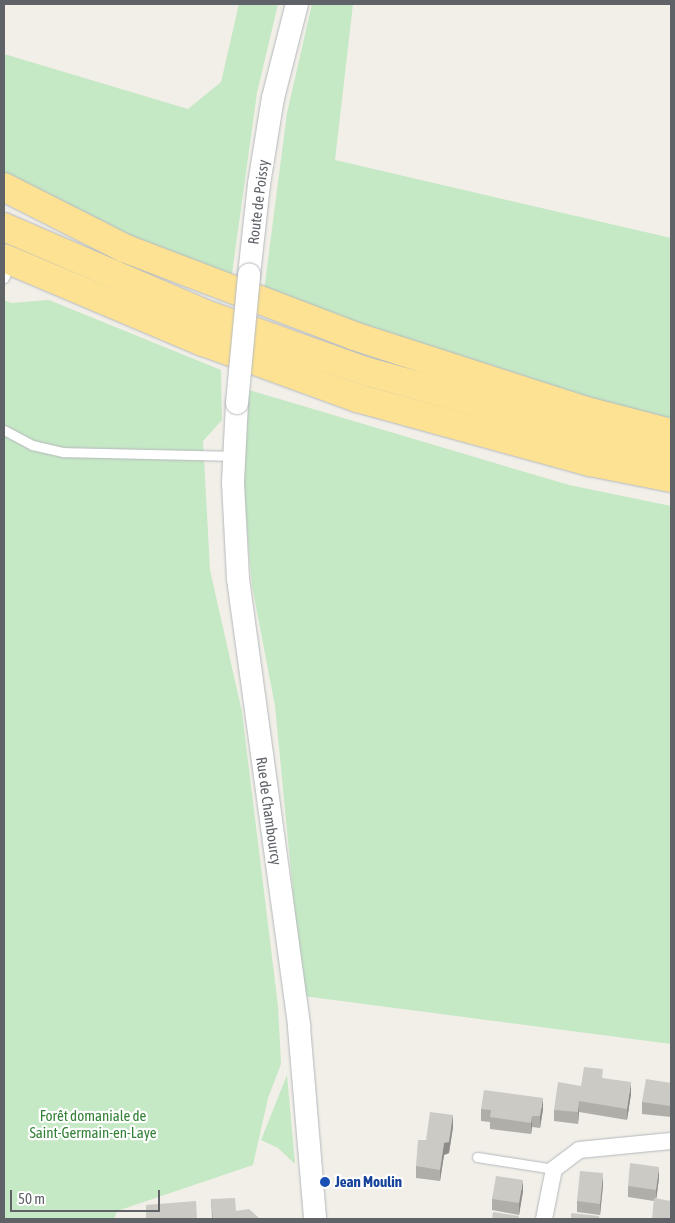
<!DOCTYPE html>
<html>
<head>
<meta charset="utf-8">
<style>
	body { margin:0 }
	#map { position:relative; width:675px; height:1223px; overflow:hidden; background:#f1efe8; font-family:"Asap Condensed",sans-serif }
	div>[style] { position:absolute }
	.green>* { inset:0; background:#c5e8c5 }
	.roads { filter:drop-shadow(0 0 1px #b5b8bc) drop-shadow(0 0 1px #b5b8bc) }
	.lane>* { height:9px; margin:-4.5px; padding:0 4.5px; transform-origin:4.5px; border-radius:4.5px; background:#fff }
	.street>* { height:16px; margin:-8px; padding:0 8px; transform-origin:8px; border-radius:8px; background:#fff }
	.secondary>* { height:22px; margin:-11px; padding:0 11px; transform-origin:11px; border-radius:11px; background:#fff }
	.highway>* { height:28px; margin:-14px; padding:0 14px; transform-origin:14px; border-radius:14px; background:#fde293 }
	.bridges { filter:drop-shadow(0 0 1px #b6babf) drop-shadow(0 0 1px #b6babf) }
	.secondary-bridge>* { height:22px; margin:-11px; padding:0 11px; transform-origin:11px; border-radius:11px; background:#fff }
	.wall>* { inset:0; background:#afaea9 }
	.shaded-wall>* { inset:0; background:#8f8d8a }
	.building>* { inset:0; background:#cccac5 }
	.dots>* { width:14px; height:14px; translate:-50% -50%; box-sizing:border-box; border:2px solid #fff; border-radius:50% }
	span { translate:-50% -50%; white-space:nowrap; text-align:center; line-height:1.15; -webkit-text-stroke:4.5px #fff; paint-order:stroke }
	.street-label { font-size:15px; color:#5f6368 }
	.park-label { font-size:15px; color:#348238 }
	.transit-label { font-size:15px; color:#164399; font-weight:700 }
	.left { translate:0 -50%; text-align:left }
	.frame { position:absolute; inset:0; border:5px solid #5f6368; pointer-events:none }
	.scale { position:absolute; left:10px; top:1190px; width:150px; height:22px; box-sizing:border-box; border:2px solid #5f6368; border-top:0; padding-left:6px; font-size:15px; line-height:18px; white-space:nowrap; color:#5f6368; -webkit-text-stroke:4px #fff; paint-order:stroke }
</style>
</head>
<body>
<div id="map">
	<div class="green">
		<div style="clip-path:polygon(239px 4px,278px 4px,257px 93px,231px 281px,116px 232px,4px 175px,4px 54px,188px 109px,221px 82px)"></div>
		<div style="clip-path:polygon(312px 4px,353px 4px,335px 160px,671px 238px,671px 419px,552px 392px,264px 291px,287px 113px)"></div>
		<div style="clip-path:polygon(4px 300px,11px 303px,49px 300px,221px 370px,222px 420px,203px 441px,210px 570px,242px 712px,278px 1006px,281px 1064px,268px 1098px,253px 1165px,117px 1211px,114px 1219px,4px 1219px)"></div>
		<div style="clip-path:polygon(249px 390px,569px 485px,671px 506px,671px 1044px,303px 996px,275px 706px,252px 586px,243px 485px)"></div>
		<div style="clip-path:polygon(287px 1075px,295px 1164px,278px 1148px,261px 1140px)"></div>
	</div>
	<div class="roads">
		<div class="lane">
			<div style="left:4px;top:278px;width:15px;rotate:-67deg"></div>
			<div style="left:4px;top:430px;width:32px;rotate:28deg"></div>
			<div style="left:32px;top:445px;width:32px;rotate:13deg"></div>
			<div style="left:63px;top:452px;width:171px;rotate:1.3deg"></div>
			<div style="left:477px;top:1157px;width:78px;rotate:8.9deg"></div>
		</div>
		<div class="street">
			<div style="left:544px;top:1219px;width:51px;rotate:-78.7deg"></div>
			<div style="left:554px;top:1169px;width:31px;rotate:-37deg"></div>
			<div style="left:579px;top:1150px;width:92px;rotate:-5.6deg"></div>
		</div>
		<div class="secondary">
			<div style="left:249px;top:275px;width:92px;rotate:-83.7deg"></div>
			<div style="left:259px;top:184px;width:87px;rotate:-80.8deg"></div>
			<div style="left:273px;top:98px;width:97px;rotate:-75.7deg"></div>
			<div style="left:237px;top:403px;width:80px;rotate:92.9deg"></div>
			<div style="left:233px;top:483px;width:96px;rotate:87deg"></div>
			<div style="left:238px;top:579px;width:452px;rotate:82.2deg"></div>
			<div style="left:299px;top:1027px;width:193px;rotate:85.2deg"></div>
		</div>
		<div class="highway">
			<div style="left:4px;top:187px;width:135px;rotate:26.9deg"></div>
			<div style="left:124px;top:248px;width:246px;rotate:20.9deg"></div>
			<div style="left:354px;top:336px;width:241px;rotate:17.9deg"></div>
			<div style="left:583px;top:410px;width:91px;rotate:14.6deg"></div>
			<div style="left:4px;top:227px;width:225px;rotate:23.3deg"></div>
			<div style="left:211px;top:316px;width:164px;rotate:19.7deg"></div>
			<div style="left:365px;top:371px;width:235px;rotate:15.6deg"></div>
			<div style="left:591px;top:434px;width:82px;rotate:12.7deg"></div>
			<div style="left:4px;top:258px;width:216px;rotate:22.9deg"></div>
			<div style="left:203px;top:342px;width:164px;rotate:20deg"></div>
			<div style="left:357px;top:398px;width:242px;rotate:15.4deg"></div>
			<div style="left:590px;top:462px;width:83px;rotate:11.2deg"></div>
		</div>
	</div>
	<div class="bridges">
		<div class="secondary-bridge">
			<div style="left:237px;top:403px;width:129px;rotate:-84.6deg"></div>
		</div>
	</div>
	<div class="wall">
		<div style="clip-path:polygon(603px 1078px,631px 1094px,627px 1120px,579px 1112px,578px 1124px,554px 1121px,554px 1110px,581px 1086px)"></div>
		<div style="clip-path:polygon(671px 1083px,671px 1117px,642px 1114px,642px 1102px)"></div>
		<div style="clip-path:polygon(481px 1109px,543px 1109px,540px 1128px,532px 1127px,531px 1134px,490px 1129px,490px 1122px,481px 1121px)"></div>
		<div style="clip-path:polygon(453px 1127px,449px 1153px,444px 1155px,440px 1181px,416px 1178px,416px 1166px,426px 1140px)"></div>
		<div style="clip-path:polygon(659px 1178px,656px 1199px,654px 1201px,628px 1197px,628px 1186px)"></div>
		<div style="clip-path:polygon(603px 1185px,600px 1215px,577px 1212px,577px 1201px)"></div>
		<div style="clip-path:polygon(523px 1191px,519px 1215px,492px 1210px,492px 1199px)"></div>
		<div style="clip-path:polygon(211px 1199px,236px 1211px,260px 1219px,212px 1219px)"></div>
	</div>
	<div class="shaded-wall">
		<div style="clip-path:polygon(631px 1082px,631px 1094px,627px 1120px,627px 1109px)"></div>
		<div style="clip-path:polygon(543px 1098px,543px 1109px,540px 1128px,540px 1116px)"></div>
		<div style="clip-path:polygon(579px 1101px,579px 1112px,578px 1124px,578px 1112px)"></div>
		<div style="clip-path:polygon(453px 1115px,453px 1127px,449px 1153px,444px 1155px,440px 1181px,440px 1170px,444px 1143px)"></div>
		<div style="clip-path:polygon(532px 1116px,532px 1127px,531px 1134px,531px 1123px)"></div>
		<div style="clip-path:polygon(659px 1167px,659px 1178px,656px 1201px,656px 1190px)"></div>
		<div style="clip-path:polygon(603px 1173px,603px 1185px,600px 1215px,600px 1204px)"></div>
		<div style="clip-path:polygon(523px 1180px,523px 1191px,519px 1215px,519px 1203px)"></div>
	</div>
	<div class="building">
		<div style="clip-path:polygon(584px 1067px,603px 1069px,602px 1078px,631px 1082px,627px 1109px,579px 1101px,578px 1112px,554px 1110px,558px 1082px,581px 1086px)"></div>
		<div style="clip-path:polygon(646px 1079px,671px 1083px,671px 1106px,642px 1102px)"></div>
		<div style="clip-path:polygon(484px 1090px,543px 1098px,540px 1116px,532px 1116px,531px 1123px,490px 1117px,491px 1110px,481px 1109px)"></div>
		<div style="clip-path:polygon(430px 1112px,453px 1115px,449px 1142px,444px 1143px,440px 1170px,416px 1166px,418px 1140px,426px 1140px)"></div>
		<div style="clip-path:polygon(630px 1163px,659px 1167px,656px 1190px,628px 1186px)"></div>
		<div style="clip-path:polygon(580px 1171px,603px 1173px,600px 1204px,577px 1201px)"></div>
		<div style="clip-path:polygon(496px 1176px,523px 1180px,519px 1203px,492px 1199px)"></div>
		<div style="clip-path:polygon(235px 1198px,236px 1211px,249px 1209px,260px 1219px,213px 1219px,211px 1199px)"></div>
		<div style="clip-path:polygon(654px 1198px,671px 1201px,671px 1219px,652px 1219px)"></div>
		<div style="clip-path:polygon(196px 1201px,197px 1219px,146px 1219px,146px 1205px)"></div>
		<div style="clip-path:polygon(493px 1212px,519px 1216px,518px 1219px,492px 1219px)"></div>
		<div style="clip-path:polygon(571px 1213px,599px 1216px,599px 1219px,571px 1219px)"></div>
	</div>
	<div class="dots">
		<div style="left:325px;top:1182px;background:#1a4fb4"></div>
	</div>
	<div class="street-label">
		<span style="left:258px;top:202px;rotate:-83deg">Route de Poissy</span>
		<span style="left:269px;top:811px;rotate:82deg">Rue de Chambourcy</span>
	</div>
	<div class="park-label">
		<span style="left:93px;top:1124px">Forêt domaniale de<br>Saint-Germain-en-Laye</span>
	</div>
	<div class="transit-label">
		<span class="left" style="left:335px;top:1182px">Jean Moulin</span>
	</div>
	<div class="frame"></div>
	<div class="scale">50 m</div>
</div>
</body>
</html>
